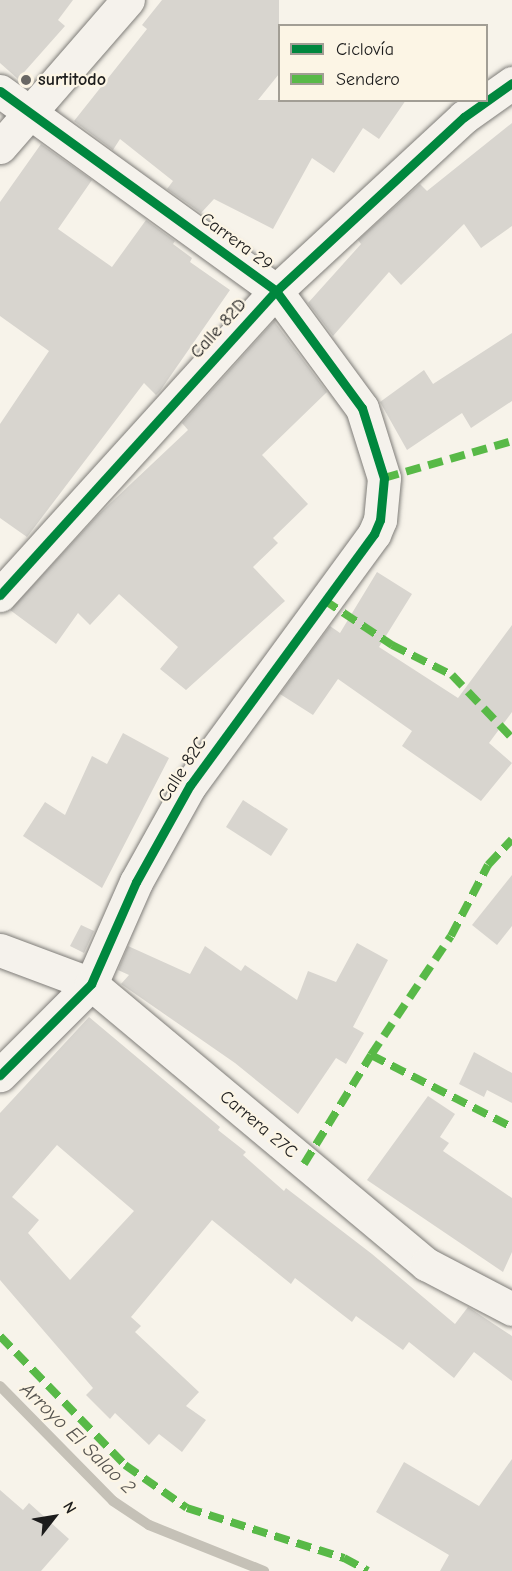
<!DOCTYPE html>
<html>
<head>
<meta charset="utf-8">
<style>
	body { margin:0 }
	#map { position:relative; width:512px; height:1571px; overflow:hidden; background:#f7f3ea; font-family:"Comic Neue",sans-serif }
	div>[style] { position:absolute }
	.stream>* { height:10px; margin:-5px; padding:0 5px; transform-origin:5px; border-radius:5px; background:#c5c1b7 }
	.building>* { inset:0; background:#d8d5cf }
	.roads { filter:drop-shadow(0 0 2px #7f7d79) drop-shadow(0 0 2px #7f7d79) }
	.minor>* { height:33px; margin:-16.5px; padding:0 16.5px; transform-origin:16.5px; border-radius:16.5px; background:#f5f2ec }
	.quiet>* { height:8px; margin-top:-4px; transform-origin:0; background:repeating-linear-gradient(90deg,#58b947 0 15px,transparent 0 23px) }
	.cycleway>* { height:9px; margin:-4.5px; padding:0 4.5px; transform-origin:4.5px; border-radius:4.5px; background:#00873e }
	.dots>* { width:16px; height:16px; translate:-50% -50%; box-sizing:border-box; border:3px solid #fcf5e5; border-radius:50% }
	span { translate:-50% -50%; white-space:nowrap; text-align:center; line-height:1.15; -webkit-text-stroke:4.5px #fcf5e5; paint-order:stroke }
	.poi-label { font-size:18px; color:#1c1c1c; font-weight:700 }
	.left { translate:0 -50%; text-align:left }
	.street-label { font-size:18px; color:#1c1c1c }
	.water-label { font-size:20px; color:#575551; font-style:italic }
	.legend { position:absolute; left:278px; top:24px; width:210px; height:78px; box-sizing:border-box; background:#fcf5e5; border:2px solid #a29e95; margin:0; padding:8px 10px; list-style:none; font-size:18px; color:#1c1c1c }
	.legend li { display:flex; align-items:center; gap:12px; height:30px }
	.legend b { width:30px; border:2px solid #a29e95 }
	.north { position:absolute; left:24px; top:1487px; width:60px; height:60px; -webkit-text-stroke:4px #fcf5e5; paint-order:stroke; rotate:59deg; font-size:16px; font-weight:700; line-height:24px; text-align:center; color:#1c1c1c }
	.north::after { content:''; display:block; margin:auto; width:21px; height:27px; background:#1c1c1c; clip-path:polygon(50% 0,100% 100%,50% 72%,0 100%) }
</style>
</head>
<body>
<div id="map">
	<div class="stream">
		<div style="left:0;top:1386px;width:161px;rotate:45.5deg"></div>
		<div style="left:113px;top:1501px;width:43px;rotate:33.7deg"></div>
		<div style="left:149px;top:1525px;width:124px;rotate:21.8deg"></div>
	</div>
	<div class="building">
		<div style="clip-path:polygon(0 0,73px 0,58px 20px,65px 26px,18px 79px,0 63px)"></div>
		<div style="clip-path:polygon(162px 0,279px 0,279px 74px,258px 100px,406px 100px,379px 139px,363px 128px,334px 173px,312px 158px,273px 229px,214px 199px,201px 213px,167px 189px,173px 181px,120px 139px,113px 150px,74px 121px,147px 29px,142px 25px)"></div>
		<div style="clip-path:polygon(512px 123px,512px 226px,481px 248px,464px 224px,401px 285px,389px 272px,333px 336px,308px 303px,361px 244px,358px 240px,420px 184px,427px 191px)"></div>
		<div style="clip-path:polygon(41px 144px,92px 180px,58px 229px,112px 267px,146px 220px,175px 241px,173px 244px,192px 258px,190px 262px,230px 290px,160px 391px,156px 395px,144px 383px,27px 537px,0 518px,0 424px,49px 351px,0 316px,0 202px)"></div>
		<div style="clip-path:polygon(274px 321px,327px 392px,262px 455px,308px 504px,273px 538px,278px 543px,253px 567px,285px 601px,186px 690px,160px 669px,178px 647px,119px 594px,90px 625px,78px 613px,56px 644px,10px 610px,98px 515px,188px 430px,182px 423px)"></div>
		<div style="clip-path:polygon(512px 333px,512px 401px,471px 428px,462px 413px,407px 450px,380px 402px,424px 370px,433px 384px)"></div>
		<div style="clip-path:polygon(377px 572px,412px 594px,379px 647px,458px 698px,512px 625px,512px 712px,489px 743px,512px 763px,481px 801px,402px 746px,412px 731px,338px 679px,313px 715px,280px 694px,330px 626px,340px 633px)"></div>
		<div style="clip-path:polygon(123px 733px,169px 758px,102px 888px,23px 836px,45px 802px,65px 815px,92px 756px,107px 764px)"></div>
		<div style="clip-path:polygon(243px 800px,288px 829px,271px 856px,226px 827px)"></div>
		<div style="clip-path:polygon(512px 875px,512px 926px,497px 945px,472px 925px)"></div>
		<div style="clip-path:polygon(81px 925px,94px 931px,84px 953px,70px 946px)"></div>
		<div style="clip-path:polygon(357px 943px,388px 960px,353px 1027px,364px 1033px,346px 1064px,336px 1058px,298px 1114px,235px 1063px,121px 984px,129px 975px,118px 970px,128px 946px,190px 974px,205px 946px,241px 971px,245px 965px,297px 1000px,308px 971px,336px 982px)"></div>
		<div style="clip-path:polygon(evenodd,89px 1017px,220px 1127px,218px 1130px,246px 1152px,243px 1155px,284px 1191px,286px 1188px,372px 1254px,455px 1324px,468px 1307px,512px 1336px,512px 1381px,474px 1352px,454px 1378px,409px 1342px,403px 1350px,356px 1316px,352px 1322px,295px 1278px,291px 1284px,212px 1220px,131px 1317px,141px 1326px,135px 1332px,199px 1392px,186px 1406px,206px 1420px,182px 1452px,159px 1434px,149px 1445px,115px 1413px,110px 1419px,86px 1395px,93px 1388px,0 1280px,0 1113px,89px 1017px,57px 1145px,134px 1211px,70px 1280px,28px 1233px,39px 1220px,12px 1197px,57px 1145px)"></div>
		<div style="clip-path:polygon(474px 1052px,512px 1073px,512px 1103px,487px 1090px,484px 1097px,459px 1084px)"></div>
		<div style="clip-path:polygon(428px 1096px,455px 1114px,440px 1137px,449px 1143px,443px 1151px,512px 1198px,512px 1252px,503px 1272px,367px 1180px)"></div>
		<div style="clip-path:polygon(512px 1459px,512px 1571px,440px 1571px,449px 1555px,376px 1512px,404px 1462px,479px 1506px)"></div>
		<div style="clip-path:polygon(0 1490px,23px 1510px,29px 1503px,69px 1539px,41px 1571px,0 1571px)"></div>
	</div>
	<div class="roads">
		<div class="minor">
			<div style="left:0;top:91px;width:341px;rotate:35.9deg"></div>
			<div style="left:276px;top:291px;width:145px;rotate:53.7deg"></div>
			<div style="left:362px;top:408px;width:73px;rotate:72.6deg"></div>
			<div style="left:384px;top:478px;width:42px;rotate:95.4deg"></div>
			<div style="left:380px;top:520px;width:15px;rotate:113deg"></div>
			<div style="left:374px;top:534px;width:311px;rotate:126.2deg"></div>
			<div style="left:190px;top:785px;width:111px;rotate:119.1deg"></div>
			<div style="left:136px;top:882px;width:111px;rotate:113.8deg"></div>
			<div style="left:91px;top:984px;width:129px;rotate:135deg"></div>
			<div style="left:0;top:147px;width:195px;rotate:-49deg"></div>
			<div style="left:0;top:595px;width:411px;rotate:-47.8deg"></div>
			<div style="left:276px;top:291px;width:256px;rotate:-42.8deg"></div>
			<div style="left:464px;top:117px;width:59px;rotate:-35.3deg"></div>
			<div style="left:0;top:950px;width:97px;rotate:20.5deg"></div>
			<div style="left:91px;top:984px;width:437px;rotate:39.9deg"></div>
			<div style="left:426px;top:1264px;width:97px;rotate:27.6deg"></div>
		</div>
	</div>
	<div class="quiet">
		<div style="left:384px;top:478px;width:133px;rotate:-16.1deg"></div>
		<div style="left:324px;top:600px;width:82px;rotate:33.5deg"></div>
		<div style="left:392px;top:645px;width:67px;rotate:26.6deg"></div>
		<div style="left:452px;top:675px;width:87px;rotate:46.4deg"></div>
		<div style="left:371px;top:1055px;width:158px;rotate:27.1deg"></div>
		<div style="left:304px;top:1164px;width:128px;rotate:-58.4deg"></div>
		<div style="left:371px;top:1055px;width:143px;rotate:-56.1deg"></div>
		<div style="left:451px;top:936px;width:80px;rotate:-62.5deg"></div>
		<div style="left:488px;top:865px;width:35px;rotate:-47deg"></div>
		<div style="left:0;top:1336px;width:180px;rotate:45.9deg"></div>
		<div style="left:125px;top:1465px;width:75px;rotate:34.7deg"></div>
		<div style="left:187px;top:1508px;width:165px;rotate:17.7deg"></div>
		<div style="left:344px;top:1558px;width:27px;rotate:28deg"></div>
	</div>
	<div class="cycleway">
		<div style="left:0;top:91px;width:341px;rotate:35.9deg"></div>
		<div style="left:276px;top:291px;width:145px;rotate:53.7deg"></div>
		<div style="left:362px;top:408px;width:73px;rotate:72.6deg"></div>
		<div style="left:384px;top:478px;width:42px;rotate:95.4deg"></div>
		<div style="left:380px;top:520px;width:15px;rotate:113deg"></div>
		<div style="left:374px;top:534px;width:311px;rotate:126.2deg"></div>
		<div style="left:190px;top:785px;width:111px;rotate:119.1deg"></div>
		<div style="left:136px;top:882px;width:111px;rotate:113.8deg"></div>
		<div style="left:91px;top:984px;width:129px;rotate:135deg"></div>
		<div style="left:0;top:595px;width:411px;rotate:-47.8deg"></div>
		<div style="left:276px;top:291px;width:256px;rotate:-42.8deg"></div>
		<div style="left:464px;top:117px;width:59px;rotate:-35.3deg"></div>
	</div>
	<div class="dots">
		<div style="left:26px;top:80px;background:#696764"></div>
	</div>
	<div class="poi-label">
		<span class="left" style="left:38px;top:80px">surtitodo</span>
	</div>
	<div class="street-label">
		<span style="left:236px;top:242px;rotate:36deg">Carrera 29</span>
		<span style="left:219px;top:329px;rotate:-48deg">Calle 82D</span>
		<span style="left:183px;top:770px;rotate:-57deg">Calle 82C</span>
		<span style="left:258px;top:1125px;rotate:40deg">Carrera 27C</span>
	</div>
	<div class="water-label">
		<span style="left:78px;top:1438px;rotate:44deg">Arroyo El Salao 2</span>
	</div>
	<ul class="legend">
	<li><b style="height:8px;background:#00873e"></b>Ciclovía</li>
	<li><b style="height:8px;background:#58b947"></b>Sendero</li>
	</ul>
	<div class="north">N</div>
</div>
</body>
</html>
